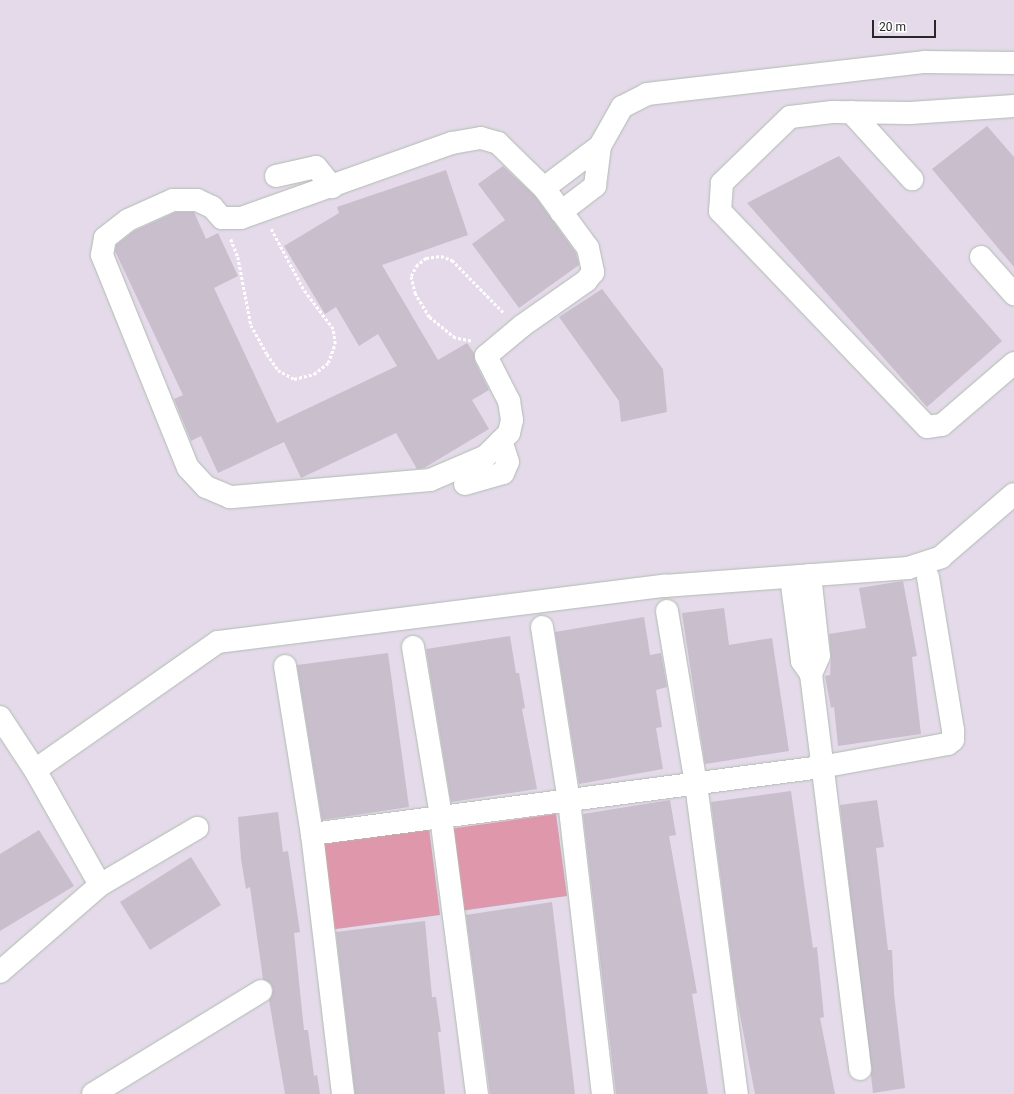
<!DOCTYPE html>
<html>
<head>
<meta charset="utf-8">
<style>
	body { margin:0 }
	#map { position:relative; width:1014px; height:1094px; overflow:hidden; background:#e4daea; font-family:Roboto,sans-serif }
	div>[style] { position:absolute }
	.green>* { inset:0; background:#df97ab }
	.building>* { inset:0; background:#c8becc }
	.path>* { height:2.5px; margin-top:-1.25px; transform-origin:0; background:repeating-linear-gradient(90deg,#fff 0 3px,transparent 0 5px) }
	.roads { filter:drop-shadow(0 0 1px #afbcae) drop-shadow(0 0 1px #afbcae) }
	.street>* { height:22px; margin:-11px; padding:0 11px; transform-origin:11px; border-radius:11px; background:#fff }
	span { translate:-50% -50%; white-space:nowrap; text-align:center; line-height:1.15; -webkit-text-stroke:3.5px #fff; paint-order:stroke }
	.scale { position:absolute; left:872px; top:20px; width:64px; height:18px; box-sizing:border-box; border:2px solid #282828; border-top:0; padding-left:5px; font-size:12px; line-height:14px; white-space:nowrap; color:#282828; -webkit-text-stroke:3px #fff; paint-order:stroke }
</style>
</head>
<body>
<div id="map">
	<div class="green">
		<div style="clip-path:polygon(556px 814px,567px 896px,460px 911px,449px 829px)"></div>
		<div style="clip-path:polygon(429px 828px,440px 915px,329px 930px,318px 843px)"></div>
	</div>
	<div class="building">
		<div style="clip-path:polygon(987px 126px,1014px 157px,1014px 267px,932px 169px)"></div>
		<div style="clip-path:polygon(839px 156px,1002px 341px,927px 407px,747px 203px)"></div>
		<div style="clip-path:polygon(503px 166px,535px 196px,576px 253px,579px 265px,519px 308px,472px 244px,505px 220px,478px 184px)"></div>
		<div style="clip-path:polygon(446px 170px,468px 235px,382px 265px,438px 360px,467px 343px,474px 353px,475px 362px,489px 390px,472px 400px,489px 429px,424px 468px,417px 469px,396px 433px,301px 478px,284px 442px,218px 473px,201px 436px,191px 441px,174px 399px,183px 395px,115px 251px,116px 245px,134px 231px,176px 212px,194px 212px,206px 239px,218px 233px,238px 276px,214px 288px,277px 423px,397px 366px,378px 334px,359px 346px,336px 307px,325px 314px,284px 246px,339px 213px,337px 207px)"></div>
		<div style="clip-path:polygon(602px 289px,663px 369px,667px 412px,621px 422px,619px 401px,559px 317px)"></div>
		<div style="clip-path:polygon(903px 581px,917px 656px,912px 657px,921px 734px,838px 746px,834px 707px,831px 708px,825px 676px,830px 675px,831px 655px,829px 634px,866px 628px,859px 588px)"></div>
		<div style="clip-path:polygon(724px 608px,729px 645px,772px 638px,789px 751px,705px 764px,682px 613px)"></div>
		<div style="clip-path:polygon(644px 617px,650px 655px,661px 653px,667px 687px,656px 690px,662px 727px,656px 728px,663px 769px,579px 784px,555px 632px)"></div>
		<div style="clip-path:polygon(510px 636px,516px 673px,519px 673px,525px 708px,522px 709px,537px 789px,451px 802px,426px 649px)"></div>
		<div style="clip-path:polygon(388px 653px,409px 807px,322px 820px,297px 665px)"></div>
		<div style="clip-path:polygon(791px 791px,813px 948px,817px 947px,824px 1017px,820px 1018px,835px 1094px,755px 1094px,736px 994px,711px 802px)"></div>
		<div style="clip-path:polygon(670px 800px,676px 835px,669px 836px,697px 993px,692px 994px,708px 1094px,616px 1094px,583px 814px)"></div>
		<div style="clip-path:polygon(877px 800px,884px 847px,876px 848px,888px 950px,892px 950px,894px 994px,905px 1088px,873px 1093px,840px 805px)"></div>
		<div style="clip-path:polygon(278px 812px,283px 852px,288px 851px,300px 932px,294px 933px,304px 1030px,308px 1030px,314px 1076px,317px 1075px,320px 1094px,285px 1094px,269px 1000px,273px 990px,271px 984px,263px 979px,250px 887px,246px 889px,241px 859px,238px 817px)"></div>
		<div style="clip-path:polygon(39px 830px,74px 886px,0 931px,0 854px)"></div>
		<div style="clip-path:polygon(191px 857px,221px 905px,150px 950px,120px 902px)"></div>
		<div style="clip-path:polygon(552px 902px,575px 1094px,490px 1094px,466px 915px)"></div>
		<div style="clip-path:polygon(425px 921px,432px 997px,436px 997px,441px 1032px,438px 1032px,445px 1094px,355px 1094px,336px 932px)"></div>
	</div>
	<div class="path">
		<div style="left:231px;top:239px;width:19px;rotate:69deg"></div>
		<div style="left:238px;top:257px;width:69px;rotate:79.2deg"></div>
		<div style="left:251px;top:325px;width:33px;rotate:61deg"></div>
		<div style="left:267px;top:354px;width:19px;rotate:55deg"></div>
		<div style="left:278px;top:370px;width:18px;rotate:29deg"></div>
		<div style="left:294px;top:379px;width:21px;rotate:-14deg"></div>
		<div style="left:314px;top:374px;width:18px;rotate:-38deg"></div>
		<div style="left:328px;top:363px;width:20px;rotate:-70deg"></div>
		<div style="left:335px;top:344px;width:15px;rotate:-98deg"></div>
		<div style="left:333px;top:329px;width:50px;rotate:-126.9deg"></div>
		<div style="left:303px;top:289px;width:68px;rotate:-118.1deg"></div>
		<div style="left:471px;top:341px;width:16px;rotate:-169deg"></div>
		<div style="left:455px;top:338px;width:33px;rotate:-141deg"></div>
		<div style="left:429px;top:317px;width:27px;rotate:-121deg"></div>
		<div style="left:415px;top:294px;width:18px;rotate:-103deg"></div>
		<div style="left:411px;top:276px;width:11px;rotate:-63deg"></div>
		<div style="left:416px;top:266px;width:13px;rotate:-39deg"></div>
		<div style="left:426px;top:258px;width:15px;rotate:-8deg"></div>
		<div style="left:441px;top:256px;width:12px;rotate:20deg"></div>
		<div style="left:452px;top:260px;width:74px;rotate:45.5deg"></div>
	</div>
	<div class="roads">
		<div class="street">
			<div style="left:1014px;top:106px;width:104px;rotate:176.1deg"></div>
			<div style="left:910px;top:113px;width:78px;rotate:-179.3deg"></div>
			<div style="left:832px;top:112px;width:42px;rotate:173.2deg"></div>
			<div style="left:790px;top:117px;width:95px;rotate:135.9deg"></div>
			<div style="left:722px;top:183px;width:28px;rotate:94deg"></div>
			<div style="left:720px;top:211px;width:299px;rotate:46.2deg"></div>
			<div style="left:927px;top:427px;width:15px;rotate:-8deg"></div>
			<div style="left:942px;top:425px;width:95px;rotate:-40.7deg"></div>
			<div style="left:851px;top:112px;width:91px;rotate:47.7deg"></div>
			<div style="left:481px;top:138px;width:18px;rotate:16deg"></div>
			<div style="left:498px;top:143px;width:64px;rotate:44.4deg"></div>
			<div style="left:544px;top:188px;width:74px;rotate:53.7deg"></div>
			<div style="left:588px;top:248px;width:25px;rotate:78deg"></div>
			<div style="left:593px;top:272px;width:11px;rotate:128deg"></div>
			<div style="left:586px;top:281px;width:78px;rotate:144.9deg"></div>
			<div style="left:522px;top:326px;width:47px;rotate:140.2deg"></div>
			<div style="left:486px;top:356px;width:51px;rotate:62.9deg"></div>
			<div style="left:509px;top:401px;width:19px;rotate:81deg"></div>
			<div style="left:512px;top:420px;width:13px;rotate:103deg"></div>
			<div style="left:509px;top:433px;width:33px;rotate:135deg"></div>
			<div style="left:486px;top:456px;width:61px;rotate:156.8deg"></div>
			<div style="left:430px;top:480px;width:201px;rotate:175.1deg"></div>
			<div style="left:230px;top:497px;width:26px;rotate:-157deg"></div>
			<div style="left:206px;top:487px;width:26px;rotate:-133deg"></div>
			<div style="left:188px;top:468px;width:230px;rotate:-112deg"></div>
			<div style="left:102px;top:255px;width:17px;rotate:-80deg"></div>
			<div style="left:105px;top:238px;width:29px;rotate:-38deg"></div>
			<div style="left:128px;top:220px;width:49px;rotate:-24deg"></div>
			<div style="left:173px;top:200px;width:24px"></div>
			<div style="left:197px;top:200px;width:17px;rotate:25deg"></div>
			<div style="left:212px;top:207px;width:15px;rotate:48deg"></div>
			<div style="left:222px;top:218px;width:19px"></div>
			<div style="left:241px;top:218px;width:224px;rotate:-19.6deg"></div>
			<div style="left:452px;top:143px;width:29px;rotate:-10deg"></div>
			<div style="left:276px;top:176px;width:41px;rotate:-12.7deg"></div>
			<div style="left:316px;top:167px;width:26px;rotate:51deg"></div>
			<div style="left:544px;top:188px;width:70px;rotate:-36.9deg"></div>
			<div style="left:561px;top:212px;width:43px;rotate:-37.4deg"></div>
			<div style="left:595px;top:186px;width:40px;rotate:-82.9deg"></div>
			<div style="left:600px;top:146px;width:45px;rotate:-60.6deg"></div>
			<div style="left:622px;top:107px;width:28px;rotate:-27deg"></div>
			<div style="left:647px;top:94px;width:280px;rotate:-6.6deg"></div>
			<div style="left:925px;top:62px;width:89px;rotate:0.6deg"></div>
			<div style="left:981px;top:257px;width:50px;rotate:48.3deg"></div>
			<div style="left:465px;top:484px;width:40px;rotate:-16deg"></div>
			<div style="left:503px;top:473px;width:12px;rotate:-66deg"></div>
			<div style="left:508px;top:462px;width:22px;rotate:-108deg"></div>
			<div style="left:810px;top:575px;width:81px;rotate:83.7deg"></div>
			<div style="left:819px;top:656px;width:20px;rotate:114deg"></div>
			<div style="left:791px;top:577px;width:85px;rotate:82.5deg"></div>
			<div style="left:802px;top:661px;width:16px;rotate:55deg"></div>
			<div style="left:811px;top:674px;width:398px;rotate:82.9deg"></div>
			<div style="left:667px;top:611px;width:175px;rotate:80.5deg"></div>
			<div style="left:696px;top:784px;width:313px;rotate:82.5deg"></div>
			<div style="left:542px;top:627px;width:176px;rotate:81.2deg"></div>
			<div style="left:569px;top:801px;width:295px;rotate:83.4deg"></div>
			<div style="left:413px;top:647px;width:172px;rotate:80.6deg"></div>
			<div style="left:441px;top:817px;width:279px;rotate:82.6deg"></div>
			<div style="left:285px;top:666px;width:170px;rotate:80.9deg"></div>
			<div style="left:312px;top:834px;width:262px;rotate:83.2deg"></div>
			<div style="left:0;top:717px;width:64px;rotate:56.6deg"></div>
			<div style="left:35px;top:770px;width:132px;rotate:60.5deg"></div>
			<div style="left:35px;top:770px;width:223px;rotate:-35deg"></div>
			<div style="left:218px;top:642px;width:450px;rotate:-7.2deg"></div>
			<div style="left:664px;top:586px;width:245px;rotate:-4.2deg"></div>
			<div style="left:908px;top:568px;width:35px;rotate:-18deg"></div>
			<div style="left:941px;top:557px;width:96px;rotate:-40.8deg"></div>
			<div style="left:312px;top:834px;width:513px;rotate:-7.5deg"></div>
			<div style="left:821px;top:767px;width:129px;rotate:-10.3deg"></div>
			<div style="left:948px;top:744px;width:6px;rotate:-39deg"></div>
			<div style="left:953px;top:740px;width:10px;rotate:-90deg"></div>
			<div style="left:953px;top:730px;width:155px;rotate:-99.3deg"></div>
			<div style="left:0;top:972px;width:133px;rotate:-41deg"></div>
			<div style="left:100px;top:885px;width:113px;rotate:-30.4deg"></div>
			<div style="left:93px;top:1094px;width:197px;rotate:-31.5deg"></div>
		</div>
	</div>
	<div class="scale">20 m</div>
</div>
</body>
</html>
